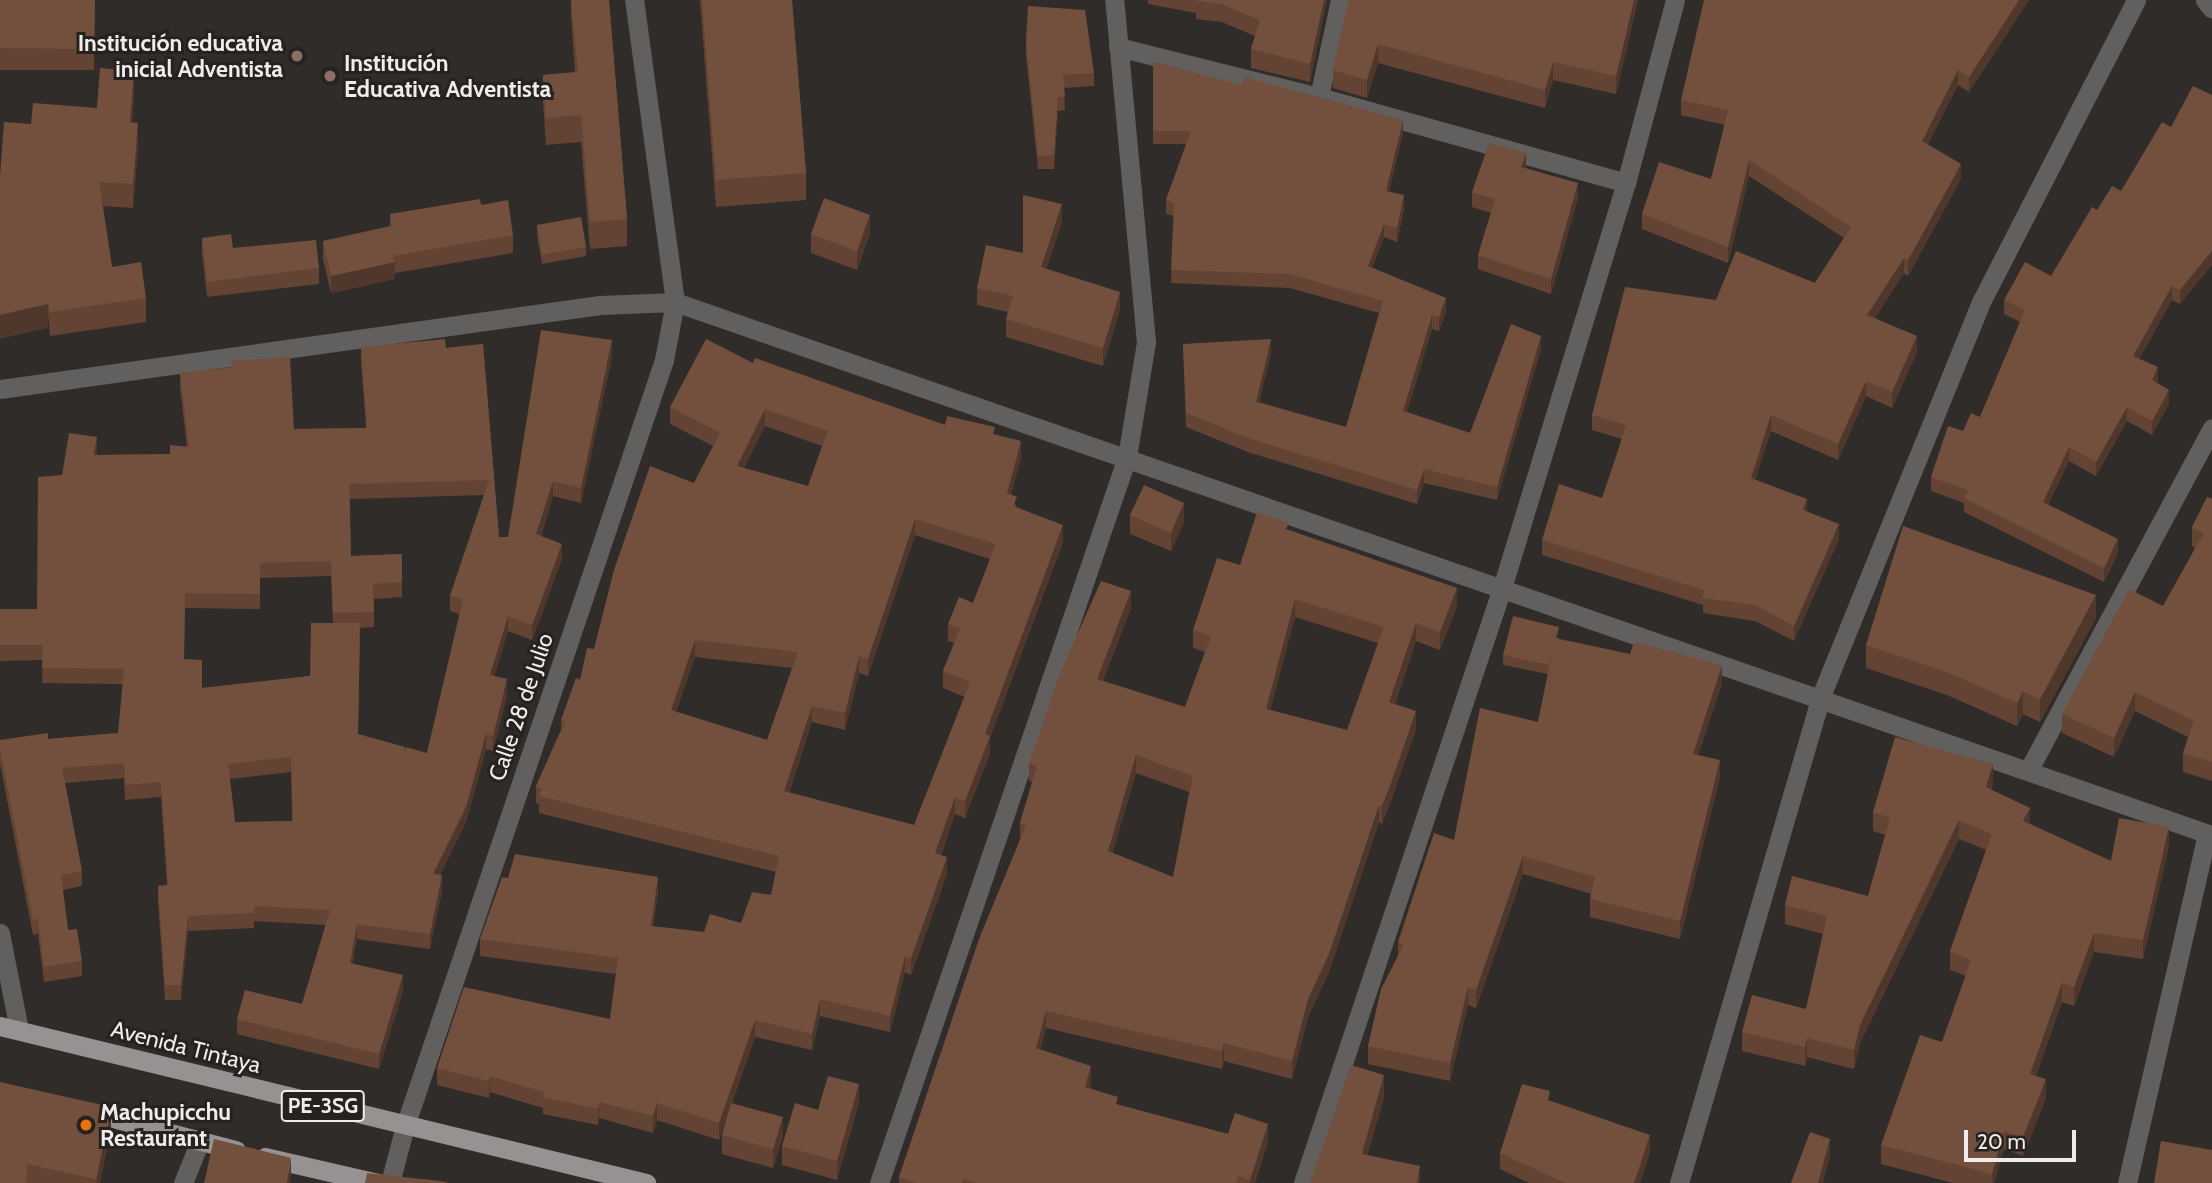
<!DOCTYPE html>
<html>
<head>
<meta charset="utf-8">
<style>
	body { margin:0 }
	#map { position:relative; width:2212px; height:1183px; overflow:hidden; background:#302c2a; font-family:Cabin,sans-serif }
	div>[style] { position:absolute }
	.minor>* { height:19px; margin:-9.5px; padding:0 9.5px; transform-origin:9.5px; border-radius:9.5px; background:#62605f }
	.primary>* { height:19px; margin:-9.5px; padding:0 9.5px; transform-origin:9.5px; border-radius:9.5px; background:#979291 }
	.wall>* { inset:0; background:#634434 }
	.shaded-wall>* { inset:0; background:#50372b }
	.building>* { inset:0; background:#734f3d }
	.dots>* { width:19px; height:19px; translate:-50% -50%; box-sizing:border-box; border:4px solid #262220; border-radius:50% }
	span { translate:-50% -50%; white-space:nowrap; text-align:center; line-height:1.15; -webkit-text-stroke:6px #262220; paint-order:stroke }
	.shield-label span { padding:2px 5px; background:#262220; border:2px solid; border-radius:5px; -webkit-text-stroke-width:0 }
	.shield-label { font-size:21px; color:#efeceb; font-weight:700 }
	.poi-label { font-size:23px; color:#efeceb; font-weight:700 }
	.right { translate:-100% -50%; text-align:right }
	.left { translate:0 -50%; text-align:left }
	.street-label { font-size:23px; color:#efeceb }
	.scale { position:absolute; left:1964px; top:1130px; width:112px; height:32px; box-sizing:border-box; border:4px solid #efeceb; border-top:0; padding-left:9px; font-size:21px; line-height:24px; white-space:nowrap; color:#efeceb; -webkit-text-stroke:5px #262220; paint-order:stroke }
</style>
</head>
<body>
<div id="map">
	<div class="minor">
		<div style="left:2205px;top:0;width:11px;rotate:52deg"></div>
		<div style="left:1118px;top:47px;width:207px;rotate:14deg"></div>
		<div style="left:1319px;top:97px;width:319px;rotate:15.6deg"></div>
		<div style="left:1319px;top:97px;width:99px;rotate:-77.8deg"></div>
		<div style="left:0;top:389px;width:606px;rotate:-7.97deg"></div>
		<div style="left:600px;top:305px;width:75px;rotate:-2.3deg"></div>
		<div style="left:675px;top:302px;width:1627px;rotate:19.13deg"></div>
		<div style="left:2028px;top:771px;width:389px;rotate:-61.8deg"></div>
		<div style="left:0;top:933px;width:99px;rotate:78.9deg"></div>
		<div style="left:183px;top:1183px;width:45px;rotate:-68deg"></div>
		<div style="left:390px;top:1183px;width:59px;rotate:-75.3deg"></div>
		<div style="left:405px;top:1126px;width:809px;rotate:-71.32deg"></div>
		<div style="left:664px;top:360px;width:59px;rotate:-79.3deg"></div>
		<div style="left:675px;top:302px;width:305px;rotate:-97.7deg"></div>
		<div style="left:879px;top:1183px;width:767px;rotate:-71.14deg"></div>
		<div style="left:1127px;top:457px;width:117px;rotate:-80.6deg"></div>
		<div style="left:1146px;top:342px;width:343px;rotate:-95.3deg"></div>
		<div style="left:1303px;top:1183px;width:627px;rotate:-71.51deg"></div>
		<div style="left:1502px;top:588px;width:424px;rotate:-73deg"></div>
		<div style="left:1626px;top:183px;width:189px;rotate:-75deg"></div>
		<div style="left:1679px;top:1183px;width:507px;rotate:-73.74deg"></div>
		<div style="left:1821px;top:696px;width:427px;rotate:-67.9deg"></div>
		<div style="left:1982px;top:300px;width:337px;rotate:-62.8deg"></div>
		<div style="left:2127px;top:1183px;width:358px;rotate:-77.1deg"></div>
	</div>
	<div class="primary">
		<div style="left:0;top:1026px;width:665px;rotate:13.66deg"></div>
		<div style="left:86px;top:1111px;width:155px;rotate:14.6deg"></div>
		<div style="left:265px;top:1157px;width:116px;rotate:13deg"></div>
	</div>
	<div class="wall">
		<div style="clip-path:polygon(0 0,95px 0,94px 70px,0 70px)"></div>
		<div style="clip-path:polygon(571px 0,609px 0,627px 219px,627px 246px,590px 249px,581px 142px,546px 145px,543px 102px,543px 75px,575px 72px,571px 17px)"></div>
		<div style="clip-path:polygon(700px 0,792px 0,806px 173px,806px 200px,716px 207px)"></div>
		<div style="clip-path:polygon(1148px 0,1327px 0,1310px 82px,1251px 68px,1251px 49px,1255px 36px,1222px 22px,1196px 19px,1196px 13px,1148px 4px)"></div>
		<div style="clip-path:polygon(1349px 0,1638px 0,1616px 94px,1553px 80px,1545px 108px,1378px 63px,1367px 98px,1333px 88px,1333px 70px)"></div>
		<div style="clip-path:polygon(2029px 0,1969px 92px,1958px 85px,1928px 144px,1961px 179px,1908px 276px,1904px 273px,1875px 318px,1917px 352px,1892px 408px,1866px 396px,1838px 460px,1771px 431px,1755px 480px,1807px 511px,1839px 539px,1794px 641px,1755px 621px,1703px 613px,1703px 605px,1542px 555px,1542px 540px,1602px 498px,1622px 439px,1592px 430px,1592px 415px,1716px 300px,1815px 283px,1844px 238px,1749px 176px,1728px 263px,1642px 229px,1642px 214px,1711px 179px,1725px 125px,1681px 115px,1681px 100px)"></div>
		<div style="clip-path:polygon(1026px 42px,1094px 73px,1094px 86px,1064px 88px,1065px 110px,1058px 111px,1054px 169px,1038px 169px,1026px 55px)"></div>
		<div style="clip-path:polygon(1153px 62px,1403px 133px,1389px 192px,1404px 209px,1397px 242px,1384px 237px,1372px 268px,1446px 311px,1439px 331px,1432px 329px,1407px 412px,1470px 433px,1541px 349px,1497px 500px,1424px 483px,1417px 504px,1248px 452px,1186px 427px,1183px 344px,1271px 353px,1259px 402px,1346px 427px,1379px 313px,1290px 288px,1171px 283px,1174px 216px,1166px 214px,1166px 200px,1186px 144px,1153px 144px)"></div>
		<div style="clip-path:polygon(2193px 86px,2180px 304px,2172px 300px,2139px 359px,2158px 381px,2157px 383px,2169px 404px,2152px 435px,2127px 421px,2096px 476px,2069px 461px,2048px 505px,2118px 553px,2104px 582px,1964px 512px,1964px 503px,1931px 491px,1931px 477px,1963px 431px,1980px 417px,2020px 322px,2004px 314px,2004px 300px,2051px 276px,2097px 210px,2121px 191px,2171px 127px)"></div>
		<div style="clip-path:polygon(134px 95px,132px 122px,138px 147px,133px 208px,103px 206px,112px 267px,146px 298px,146px 322px,50px 336px,31px 124px,97px 108px)"></div>
		<div style="clip-path:polygon(1526px 168px,1578px 198px,1551px 294px,1478px 269px,1478px 255px,1491px 213px,1472px 207px,1472px 192px)"></div>
		<div style="clip-path:polygon(481px 205px,513px 235px,513px 253px,395px 273px,395px 279px,331px 293px,323px 259px,323px 241px,390px 226px,390px 214px)"></div>
		<div style="clip-path:polygon(1062px 222px,1046px 269px,1120px 309px,1103px 366px,1006px 337px,1006px 319px,1008px 312px,977px 305px,977px 288px)"></div>
		<div style="clip-path:polygon(537px 225px,586px 247px,586px 256px,542px 264px,537px 235px)"></div>
		<div style="clip-path:polygon(811px 234px,870px 234px,857px 270px,811px 253px)"></div>
		<div style="clip-path:polygon(202px 238px,233px 248px,319px 268px,319px 284px,207px 297px,202px 253px)"></div>
		<div style="clip-path:polygon(evenodd,483px 344px,499px 537px,508px 537px,612px 356px,581px 503px,553px 496px,541px 536px,562px 559px,532px 640px,508px 631px,494px 676px,507px 695px,493px 751px,486px 749px,466px 822px,440px 875px,442px 891px,430px 949px,357px 939px,352px 964px,403px 991px,379px 1069px,237px 1034px,237px 1019px,302px 1004px,326px 925px,254px 921px,254px 928px,188px 931px,181px 1000px,165px 1000px,158px 901px,158px 886px,167px 885px,161px 797px,125px 800px,124px 778px,65px 783px,82px 871px,82px 886px,63px 890px,68px 930px,82px 961px,82px 976px,44px 982px,38px 934px,33px 935px,0 763px,0 740px,48px 739px,118px 733px,123px 684px,42px 683px,43px 660px,0 661px,0 609px,37px 609px,62px 475px,97px 453px,96px 455px,170px 454px,187px 446px,180px 388px,180px 373px,294px 429px,366px 428px,361px 362px,361px 347px,446px 348px,483px 344px,484px 495px,450px 596px,450px 611px,460px 614px,427px 753px,405px 752px,358px 734px,360px 628px,374px 627px,374px 599px,402px 597px,402px 554px,351px 556px,350px 499px,484px 495px,483px 344px,331px 576px,333px 623px,310px 676px,202px 688px,184px 659px,185px 608px,260px 609px,260px 578px,331px 576px,483px 344px,291px 772px,292px 821px,235px 822px,230px 779px,291px 772px)"></div>
		<div style="clip-path:polygon(evenodd,753px 363px,945px 425px,995px 434px,1021px 458px,1011px 494px,1017px 508px,1063px 542px,990px 738px,990px 753px,965px 818px,955px 814px,941px 855px,947px 874px,911px 975px,905px 972px,890px 1032px,820px 1016px,812px 1050px,755px 1037px,732px 1103px,783px 1136px,773px 1168px,722px 1154px,722px 1135px,728px 1113px,719px 1140px,657px 1120px,653px 1133px,599px 1118px,598px 1125px,543px 1114px,543px 1108px,490px 1092px,489px 1098px,437px 1085px,437px 1068px,610px 1019px,616px 974px,480px 956px,480px 939px,508px 878px,658px 893px,653px 926px,704px 932px,741px 923px,771px 895px,776px 872px,539px 813px,539px 804px,536px 803px,536px 786px,561px 730px,561px 720px,594px 649px,694px 483px,713px 446px,670px 424px,670px 407px,753px 363px,765px 426px,822px 446px,808px 486px,744px 468px,765px 426px,753px 363px,915px 535px,990px 559px,973px 603px,948px 624px,948px 641px,954px 643px,943px 671px,943px 688px,965px 697px,914px 825px,789px 793px,812px 722px,845px 730px,859px 673px,868px 676px,915px 535px,753px 363px,695px 657px,792px 668px,767px 740px,676px 712px,695px 657px)"></div>
		<div style="clip-path:polygon(2212px 499px,2212px 781px,2183px 772px,2183px 753px,2188px 737px,2135px 711px,2114px 757px,2062px 733px,2062px 714px,2163px 606px,2195px 548px,2192px 546px,2192px 527px)"></div>
		<div style="clip-path:polygon(1130px 515px,1184px 522px,1171px 551px,1130px 534px)"></div>
		<div style="clip-path:polygon(evenodd,1289px 530px,1457px 606px,1440px 650px,1416px 641px,1395px 704px,1416px 729px,1391px 801px,1382px 824px,1379px 822px,1329px 972px,1308px 1017px,1292px 1079px,1224px 1061px,1222px 1069px,1046px 1028px,1040px 1050px,1091px 1084px,1090px 1088px,1118px 1105px,1228px 1134px,1268px 1141px,1255px 1183px,899px 1183px,899px 1177px,1020px 839px,1020px 823px,1032px 782px,1029px 781px,1029px 763px,1131px 608px,1103px 681px,1185px 707px,1205px 652px,1193px 648px,1193px 630px,1240px 565px,1289px 530px,1295px 617px,1378px 643px,1347px 730px,1270px 710px,1295px 617px,1289px 530px,1136px 773px,1189px 792px,1173px 877px,1112px 853px,1136px 773px)"></div>
		<div style="clip-path:polygon(2096px 618px,2040px 722px,2023px 714px,2017px 726px,1947px 695px,1866px 668px,1866px 645px)"></div>
		<div style="clip-path:polygon(1559px 637px,1558px 639px,1722px 683px,1698px 755px,1720px 777px,1680px 939px,1590px 917px,1590px 899px,1592px 894px,1523px 874px,1476px 1008px,1468px 1005px,1450px 1081px,1368px 1064px,1368px 1046px,1398px 956px,1398px 942px,1454px 840px,1538px 722px,1548px 674px,1503px 665px,1503px 655px)"></div>
		<div style="clip-path:polygon(1993px 783px,1991px 789px,2030px 824px,2111px 861px,2169px 846px,2143px 959px,2094px 952px,2074px 1006px,2062px 1002px,2036px 1076px,2046px 1098px,2023px 1156px,2004px 1149px,1994px 1183px,1953px 1183px,1881px 1164px,1881px 1145px,1942px 1042px,1966px 976px,1950px 970px,1950px 951px,1986px 850px,1959px 839px,1860px 1043px,1854px 1069px,1807px 1057px,1805px 1066px,1742px 1051px,1742px 1032px,1806px 1009px,1823px 934px,1785px 924px,1785px 905px,1868px 896px,1885px 835px,1873px 831px,1873px 812px)"></div>
		<div style="clip-path:polygon(0 1082px,111px 1129px,100px 1183px,0 1183px)"></div>
		<div style="clip-path:polygon(1550px 1101px,1650px 1152px,1640px 1183px,1529px 1183px,1500px 1169px,1500px 1153px)"></div>
		<div style="clip-path:polygon(859px 1103px,837px 1180px,782px 1165px,782px 1146px,818px 1110px)"></div>
	</div>
	<div class="shaded-wall">
		<div style="clip-path:polygon(1324px 0,1327px 0,1310px 82px,1310px 64px)"></div>
		<div style="clip-path:polygon(1634px 0,1638px 0,1616px 94px,1616px 76px)"></div>
		<div style="clip-path:polygon(2019px 0,2029px 0,1969px 92px,1969px 77px)"></div>
		<div style="clip-path:polygon(1378px 44px,1378px 63px,1367px 98px,1367px 80px)"></div>
		<div style="clip-path:polygon(1553px 62px,1553px 80px,1545px 108px,1545px 90px)"></div>
		<div style="clip-path:polygon(1958px 70px,1958px 85px,1922px 156px,1922px 141px)"></div>
		<div style="clip-path:polygon(134px 71px,134px 95px,130px 146px,130px 122px)"></div>
		<div style="clip-path:polygon(1058px 97px,1058px 111px,1054px 169px,1054px 155px)"></div>
		<div style="clip-path:polygon(1403px 120px,1403px 133px,1386px 204px,1386px 191px)"></div>
		<div style="clip-path:polygon(138px 123px,138px 147px,133px 208px,133px 184px)"></div>
		<div style="clip-path:polygon(1526px 153px,1526px 168px,1521px 182px,1521px 167px)"></div>
		<div style="clip-path:polygon(1749px 160px,1749px 176px,1728px 263px,1728px 247px)"></div>
		<div style="clip-path:polygon(1961px 164px,1961px 179px,1908px 276px,1908px 260px)"></div>
		<div style="clip-path:polygon(1578px 183px,1578px 198px,1551px 294px,1551px 279px)"></div>
		<div style="clip-path:polygon(1404px 195px,1404px 209px,1397px 242px,1397px 228px)"></div>
		<div style="clip-path:polygon(1062px 204px,1062px 222px,1041px 285px,1041px 267px)"></div>
		<div style="clip-path:polygon(870px 215px,870px 234px,857px 270px,857px 251px)"></div>
		<div style="clip-path:polygon(1384px 224px,1384px 237px,1368px 279px,1368px 266px)"></div>
		<div style="clip-path:polygon(2212px 251px,2212px 265px,2180px 304px,2180px 290px)"></div>
		<div style="clip-path:polygon(1904px 258px,1904px 273px,1867px 330px,1867px 315px)"></div>
		<div style="clip-path:polygon(395px 262px,395px 279px,331px 293px,331px 276px)"></div>
		<div style="clip-path:polygon(2172px 286px,2172px 300px,2133px 370px,2133px 356px)"></div>
		<div style="clip-path:polygon(1120px 292px,1120px 309px,1103px 366px,1103px 348px)"></div>
		<div style="clip-path:polygon(1446px 298px,1446px 311px,1439px 331px,1439px 317px)"></div>
		<div style="clip-path:polygon(48px 304px,48px 328px,0 339px,0 315px)"></div>
		<div style="clip-path:polygon(1432px 315px,1432px 329px,1403px 424px,1403px 411px)"></div>
		<div style="clip-path:polygon(1541px 336px,1541px 349px,1497px 500px,1497px 487px)"></div>
		<div style="clip-path:polygon(1917px 336px,1917px 352px,1892px 408px,1892px 392px)"></div>
		<div style="clip-path:polygon(1271px 339px,1271px 353px,1256px 415px,1256px 402px)"></div>
		<div style="clip-path:polygon(612px 340px,612px 356px,581px 503px,581px 488px)"></div>
		<div style="clip-path:polygon(2158px 367px,2158px 381px,2152px 395px,2152px 380px)"></div>
		<div style="clip-path:polygon(1866px 381px,1866px 396px,1838px 460px,1838px 444px)"></div>
		<div style="clip-path:polygon(2169px 390px,2169px 404px,2152px 435px,2152px 421px)"></div>
		<div style="clip-path:polygon(2127px 407px,2127px 421px,2096px 476px,2096px 462px)"></div>
		<div style="clip-path:polygon(765px 409px,765px 426px,737px 483px,737px 466px)"></div>
		<div style="clip-path:polygon(1771px 415px,1771px 431px,1751px 494px,1751px 478px)"></div>
		<div style="clip-path:polygon(97px 437px,97px 453px,94px 471px,94px 455px)"></div>
		<div style="clip-path:polygon(1021px 441px,1021px 458px,1007px 509px,1007px 493px)"></div>
		<div style="clip-path:polygon(2069px 447px,2069px 461px,2043px 516px,2043px 502px)"></div>
		<div style="clip-path:polygon(1424px 469px,1424px 483px,1417px 504px,1417px 490px)"></div>
		<div style="clip-path:polygon(553px 481px,553px 496px,536px 549px,536px 534px)"></div>
		<div style="clip-path:polygon(1807px 499px,1807px 514px,1803px 510px)"></div>
		<div style="clip-path:polygon(1184px 503px,1184px 522px,1171px 551px,1171px 533px)"></div>
		<div style="clip-path:polygon(915px 519px,915px 535px,868px 676px,868px 659px)"></div>
		<div style="clip-path:polygon(1839px 524px,1839px 539px,1794px 641px,1794px 626px)"></div>
		<div style="clip-path:polygon(1063px 525px,1063px 542px,990px 738px,990px 753px,965px 818px,965px 801px,985px 734px)"></div>
		<div style="clip-path:polygon(2118px 539px,2118px 553px,2104px 582px,2104px 568px)"></div>
		<div style="clip-path:polygon(562px 544px,562px 559px,532px 640px,532px 625px)"></div>
		<div style="clip-path:polygon(1457px 588px,1457px 606px,1440px 650px,1440px 632px)"></div>
		<div style="clip-path:polygon(1131px 591px,1131px 608px,1097px 697px,1097px 679px)"></div>
		<div style="clip-path:polygon(2096px 595px,2096px 618px,2040px 722px,2040px 699px)"></div>
		<div style="clip-path:polygon(1295px 599px,1295px 617px,1266px 727px,1266px 709px)"></div>
		<div style="clip-path:polygon(508px 616px,508px 631px,490px 690px,490px 675px)"></div>
		<div style="clip-path:polygon(1416px 623px,1416px 641px,1389px 720px,1389px 702px)"></div>
		<div style="clip-path:polygon(695px 640px,695px 657px,671px 727px,671px 710px)"></div>
		<div style="clip-path:polygon(859px 656px,859px 673px,845px 730px,845px 713px)"></div>
		<div style="clip-path:polygon(1722px 665px,1722px 683px,1693px 772px,1693px 754px)"></div>
		<div style="clip-path:polygon(507px 679px,507px 695px,493px 751px,493px 736px)"></div>
		<div style="clip-path:polygon(2023px 691px,2023px 714px,2017px 726px,2017px 703px)"></div>
		<div style="clip-path:polygon(2135px 692px,2135px 711px,2114px 757px,2114px 738px)"></div>
		<div style="clip-path:polygon(812px 706px,812px 722px,784px 808px,784px 791px)"></div>
		<div style="clip-path:polygon(1416px 711px,1416px 729px,1391px 801px,1382px 824px,1382px 806px)"></div>
		<div style="clip-path:polygon(486px 734px,486px 749px,466px 822px,433px 889px,433px 874px)"></div>
		<div style="clip-path:polygon(1136px 755px,1136px 773px,1108px 869px,1108px 851px)"></div>
		<div style="clip-path:polygon(1720px 760px,1720px 777px,1680px 939px,1680px 921px)"></div>
		<div style="clip-path:polygon(1993px 764px,1993px 783px,1986px 806px,1986px 787px)"></div>
		<div style="clip-path:polygon(955px 797px,955px 814px,935px 870px,935px 853px)"></div>
		<div style="clip-path:polygon(1379px 805px,1379px 822px,1329px 972px,1308px 1017px,1292px 1079px,1292px 1061px,1308px 999px)"></div>
		<div style="clip-path:polygon(2030px 808px,2030px 826px,2023px 821px)"></div>
		<div style="clip-path:polygon(1959px 820px,1959px 839px,1860px 1043px,1854px 1069px,1854px 1050px,1860px 1025px)"></div>
		<div style="clip-path:polygon(2169px 827px,2169px 846px,2143px 959px,2143px 940px)"></div>
		<div style="clip-path:polygon(1523px 856px,1523px 874px,1476px 1008px,1476px 990px)"></div>
		<div style="clip-path:polygon(947px 857px,947px 874px,911px 975px,911px 958px)"></div>
		<div style="clip-path:polygon(442px 875px,442px 891px,430px 949px,430px 934px)"></div>
		<div style="clip-path:polygon(658px 877px,658px 893px,651px 942px,651px 926px)"></div>
		<div style="clip-path:polygon(188px 916px,188px 931px,181px 1000px,181px 985px)"></div>
		<div style="clip-path:polygon(357px 924px,357px 939px,350px 979px,350px 963px)"></div>
		<div style="clip-path:polygon(2094px 933px,2094px 952px,2074px 1006px,2074px 987px)"></div>
		<div style="clip-path:polygon(905px 956px,905px 972px,890px 1032px,890px 1016px)"></div>
		<div style="clip-path:polygon(403px 975px,403px 991px,379px 1069px,379px 1054px)"></div>
		<div style="clip-path:polygon(2062px 983px,2062px 1002px,2030px 1093px,2030px 1074px)"></div>
		<div style="clip-path:polygon(1468px 987px,1468px 1005px,1450px 1081px,1450px 1063px)"></div>
		<div style="clip-path:polygon(820px 999px,820px 1016px,812px 1050px,812px 1034px)"></div>
		<div style="clip-path:polygon(1046px 1011px,1046px 1028px,1036px 1066px,1036px 1048px)"></div>
		<div style="clip-path:polygon(755px 1020px,755px 1037px,719px 1140px,719px 1123px)"></div>
		<div style="clip-path:polygon(1807px 1038px,1807px 1057px,1805px 1066px,1805px 1047px)"></div>
		<div style="clip-path:polygon(1224px 1043px,1224px 1061px,1222px 1069px,1222px 1051px)"></div>
		<div style="clip-path:polygon(1091px 1066px,1091px 1084px,1085px 1105px,1085px 1087px)"></div>
		<div style="clip-path:polygon(1384px 1075px,1384px 1098px,1362px 1176px,1362px 1154px)"></div>
		<div style="clip-path:polygon(490px 1076px,490px 1092px,489px 1098px,489px 1081px)"></div>
		<div style="clip-path:polygon(2046px 1079px,2046px 1098px,2023px 1156px,2023px 1137px)"></div>
		<div style="clip-path:polygon(859px 1084px,859px 1103px,837px 1180px,837px 1161px)"></div>
		<div style="clip-path:polygon(599px 1102px,599px 1118px,598px 1125px,598px 1109px)"></div>
		<div style="clip-path:polygon(657px 1103px,657px 1120px,653px 1133px,653px 1116px)"></div>
		<div style="clip-path:polygon(111px 1107px,111px 1129px,100px 1183px,96px 1183px)"></div>
		<div style="clip-path:polygon(783px 1117px,783px 1136px,773px 1168px,773px 1149px)"></div>
		<div style="clip-path:polygon(1268px 1124px,1268px 1141px,1255px 1183px,1250px 1183px,1250px 1180px)"></div>
		<div style="clip-path:polygon(2004px 1131px,2004px 1149px,1994px 1183px,1992px 1183px,1992px 1174px)"></div>
		<div style="clip-path:polygon(1650px 1135px,1650px 1152px,1640px 1183px,1634px 1183px)"></div>
		<div style="clip-path:polygon(1830px 1139px,1830px 1157px,1823px 1183px,1818px 1183px)"></div>
		<div style="clip-path:polygon(291px 1158px,291px 1174px,290px 1183px,287px 1183px)"></div>
		<div style="clip-path:polygon(1420px 1166px,1420px 1183px,1417px 1183px)"></div>
	</div>
	<div class="building">
		<div style="clip-path:polygon(0 0,95px 0,94px 49px,0 48px)"></div>
		<div style="clip-path:polygon(571px 0,609px 0,627px 219px,590px 222px,581px 115px,546px 118px,543px 75px,578px 72px)"></div>
		<div style="clip-path:polygon(702px 0,792px 0,806px 173px,716px 180px)"></div>
		<div style="clip-path:polygon(1197px 0,1324px 0,1310px 64px,1251px 49px,1260px 20px,1222px 4px,1196px 1px)"></div>
		<div style="clip-path:polygon(1349px 0,1634px 0,1616px 76px,1553px 62px,1545px 90px,1378px 44px,1367px 80px,1333px 70px)"></div>
		<div style="clip-path:polygon(1704px 0,2019px 0,1969px 77px,1958px 70px,1922px 141px,1961px 164px,1908px 260px,1904px 258px,1867px 315px,1917px 336px,1892px 392px,1866px 381px,1838px 444px,1771px 415px,1751px 478px,1807px 499px,1803px 510px,1839px 524px,1794px 626px,1755px 605px,1703px 598px,1704px 590px,1542px 540px,1559px 484px,1602px 498px,1616px 457px,1626px 425px,1592px 415px,1625px 287px,1716px 300px,1736px 251px,1815px 283px,1851px 227px,1749px 160px,1728px 247px,1642px 214px,1659px 162px,1711px 179px,1728px 110px,1681px 100px)"></div>
		<div style="clip-path:polygon(1028px 6px,1085px 10px,1094px 73px,1063px 75px,1065px 97px,1058px 97px,1054px 155px,1038px 156px,1026px 42px)"></div>
		<div style="clip-path:polygon(1153px 62px,1242px 85px,1244px 77px,1403px 120px,1386px 191px,1404px 195px,1397px 228px,1384px 224px,1368px 266px,1446px 298px,1439px 317px,1432px 315px,1403px 411px,1470px 433px,1511px 324px,1541px 336px,1497px 487px,1424px 469px,1417px 490px,1248px 438px,1186px 413px,1183px 344px,1271px 339px,1256px 402px,1346px 427px,1383px 301px,1290px 274px,1171px 270px,1174px 203px,1166px 200px,1191px 131px,1153px 131px)"></div>
		<div style="clip-path:polygon(100px 68px,134px 71px,130px 122px,138px 123px,133px 184px,99px 182px,112px 267px,141px 262px,146px 298px,50px 312px,48px 304px,0 315px,0 176px,4px 122px,31px 124px,33px 103px,97px 108px)"></div>
		<div style="clip-path:polygon(2193px 86px,2212px 95px,2212px 251px,2180px 290px,2172px 286px,2133px 356px,2158px 367px,2152px 380px,2169px 390px,2152px 421px,2127px 407px,2096px 462px,2069px 447px,2043px 502px,2118px 539px,2104px 568px,1964px 498px,1968px 490px,1931px 477px,1948px 426px,1963px 431px,1971px 413px,1980px 417px,2025px 310px,2004px 300px,2025px 262px,2051px 276px,2092px 207px,2097px 210px,2112px 186px,2121px 191px,2162px 122px,2171px 127px)"></div>
		<div style="clip-path:polygon(1489px 143px,1526px 153px,1521px 167px,1578px 183px,1551px 279px,1478px 255px,1495px 199px,1472px 192px)"></div>
		<div style="clip-path:polygon(1023px 195px,1062px 204px,1041px 267px,1120px 292px,1103px 348px,1006px 319px,1013px 296px,977px 288px,986px 245px,1023px 253px)"></div>
		<div style="clip-path:polygon(824px 198px,870px 215px,857px 251px,811px 234px)"></div>
		<div style="clip-path:polygon(480px 199px,481px 205px,508px 200px,513px 235px,393px 256px,395px 262px,331px 276px,323px 241px,392px 226px,390px 214px)"></div>
		<div style="clip-path:polygon(581px 217px,586px 247px,542px 255px,537px 225px)"></div>
		<div style="clip-path:polygon(231px 234px,233px 248px,316px 240px,319px 268px,207px 282px,202px 238px)"></div>
		<div style="clip-path:polygon(evenodd,541px 330px,612px 340px,581px 488px,553px 481px,536px 534px,562px 544px,532px 625px,508px 616px,490px 675px,507px 679px,493px 736px,486px 734px,466px 807px,433px 874px,442px 875px,430px 934px,357px 924px,350px 963px,403px 975px,379px 1054px,237px 1019px,245px 990px,302px 1004px,330px 910px,254px 906px,254px 913px,188px 916px,181px 985px,165px 985px,158px 886px,168px 885px,161px 782px,125px 785px,124px 763px,62px 768px,82px 871px,61px 875px,68px 930px,77px 929px,82px 961px,44px 967px,38px 919px,33px 920px,0 748px,0 740px,48px 733px,48px 739px,118px 733px,124px 669px,42px 668px,43px 645px,0 645px,0 609px,37px 609px,38px 477px,62px 475px,69px 433px,97px 437px,94px 455px,170px 454px,170px 445px,189px 447px,180px 373px,232px 367px,231px 361px,290px 357px,294px 429px,367px 428px,361px 347px,445px 339px,446px 348px,483px 344px,499px 537px,508px 537px,541px 330px,489px 480px,450px 596px,463px 599px,427px 753px,406px 747px,405px 752px,405px 747px,358px 734px,360px 623px,311px 623px,310px 676px,202px 688px,202px 660px,184px 659px,185px 593px,260px 594px,260px 563px,331px 561px,333px 613px,374px 612px,373px 584px,402px 582px,402px 554px,351px 556px,349px 484px,489px 480px,541px 330px,291px 757px,293px 821px,235px 822px,228px 764px,291px 757px)"></div>
		<div style="clip-path:polygon(evenodd,706px 339px,753px 363px,755px 358px,945px 425px,947px 416px,995px 427px,993px 434px,1021px 441px,1007px 493px,1017px 497px,1013px 506px,1063px 525px,985px 734px,990px 736px,965px 801px,955px 797px,935px 853px,947px 857px,911px 958px,905px 956px,890px 1016px,820px 999px,812px 1034px,755px 1020px,719px 1123px,657px 1103px,653px 1116px,599px 1102px,598px 1109px,543px 1097px,544px 1092px,490px 1076px,489px 1081px,437px 1068px,464px 987px,610px 1019px,618px 958px,480px 939px,502px 877px,508px 878px,515px 854px,658px 877px,651px 926px,704px 932px,710px 914px,741px 923px,752px 892px,771px 895px,779px 856px,539px 796px,542px 789px,536px 786px,565px 722px,561px 720px,576px 678px,580px 680px,587px 648px,594px 649px,614px 570px,650px 466px,694px 483px,720px 433px,670px 407px,706px 339px,765px 409px,828px 431px,808px 486px,737px 466px,765px 409px,706px 339px,915px 519px,996px 544px,973px 603px,959px 597px,948px 624px,960px 629px,943px 671px,970px 682px,914px 825px,784px 791px,812px 706px,845px 713px,859px 656px,868px 659px,915px 519px,706px 339px,695px 640px,798px 652px,767px 740px,671px 710px,695px 640px)"></div>
		<div style="clip-path:polygon(1144px 485px,1184px 503px,1171px 533px,1130px 515px)"></div>
		<div style="clip-path:polygon(2207px 497px,2212px 499px,2212px 762px,2183px 753px,2194px 721px,2135px 692px,2114px 738px,2062px 714px,2129px 589px,2163px 606px,2204px 533px,2192px 527px)"></div>
		<div style="clip-path:polygon(evenodd,1257px 512px,1289px 523px,1286px 529px,1457px 588px,1440px 632px,1416px 623px,1389px 702px,1416px 711px,1391px 783px,1382px 806px,1379px 805px,1329px 954px,1308px 999px,1292px 1061px,1224px 1043px,1222px 1051px,1046px 1011px,1036px 1048px,1091px 1066px,1085px 1087px,1118px 1097px,1116px 1104px,1228px 1134px,1235px 1113px,1268px 1124px,1250px 1180px,1238px 1176px,1236px 1183px,978px 1183px,963px 1179px,962px 1183px,916px 1183px,899px 1177px,979px 939px,1026px 825px,1020px 823px,1037px 766px,1029px 763px,1058px 678px,1101px 581px,1131px 591px,1097px 679px,1185px 707px,1211px 636px,1193px 630px,1217px 558px,1240px 565px,1257px 512px,1295px 599px,1384px 627px,1347px 730px,1266px 709px,1295px 599px,1257px 512px,1136px 755px,1193px 776px,1173px 877px,1108px 851px,1136px 755px)"></div>
		<div style="clip-path:polygon(1903px 526px,2096px 595px,2040px 699px,2023px 691px,2017px 703px,1947px 672px,1866px 645px)"></div>
		<div style="clip-path:polygon(1513px 616px,1559px 627px,1556px 638px,1555px 638px,1549px 665px,1503px 655px)"></div>
		<div style="clip-path:polygon(1555px 638px,1630px 654px,1634px 642px,1722px 665px,1693px 754px,1720px 760px,1680px 921px,1590px 899px,1595px 877px,1523px 856px,1476px 990px,1468px 987px,1450px 1063px,1368px 1046px,1381px 989px,1404px 944px,1398px 942px,1434px 833px,1454px 840px,1480px 708px,1538px 722px)"></div>
		<div style="clip-path:polygon(1895px 737px,1993px 764px,1986px 787px,2030px 808px,2023px 821px,2111px 861px,2119px 818px,2169px 827px,2143px 940px,2094px 933px,2074px 987px,2062px 983px,2030px 1074px,2046px 1079px,2023px 1137px,2004px 1131px,1992px 1174px,1881px 1145px,1920px 1035px,1942px 1042px,1971px 960px,1950px 951px,1992px 834px,1959px 820px,1860px 1025px,1854px 1050px,1807px 1038px,1805px 1047px,1742px 1032px,1752px 995px,1806px 1009px,1827px 916px,1785px 905px,1792px 876px,1868px 896px,1890px 818px,1873px 812px)"></div>
		<div style="clip-path:polygon(1351px 1065px,1384px 1075px,1362px 1154px,1420px 1166px,1417px 1183px,1310px 1183px)"></div>
		<div style="clip-path:polygon(828px 1076px,859px 1084px,837px 1161px,782px 1146px,795px 1103px,818px 1110px)"></div>
		<div style="clip-path:polygon(0 1082px,111px 1107px,96px 1179px,27px 1164px,26px 1183px,0 1183px)"></div>
		<div style="clip-path:polygon(1522px 1084px,1550px 1091px,1548px 1100px,1650px 1135px,1634px 1183px,1565px 1183px,1500px 1153px)"></div>
		<div style="clip-path:polygon(731px 1103px,783px 1117px,773px 1149px,722px 1135px)"></div>
		<div style="clip-path:polygon(1810px 1132px,1830px 1139px,1818px 1183px,1791px 1183px)"></div>
		<div style="clip-path:polygon(214px 1139px,291px 1158px,287px 1183px,204px 1183px)"></div>
		<div style="clip-path:polygon(2161px 1141px,2212px 1150px,2212px 1183px,2154px 1183px)"></div>
		<div style="clip-path:polygon(367px 1173px,440px 1181px,448px 1183px,365px 1183px)"></div>
	</div>
	<div class="dots">
		<div style="left:297px;top:56px;background:#8d6e63"></div>
		<div style="left:330px;top:76px;background:#8d6e63"></div>
		<div style="left:86px;top:1125px;background:#e8710a"></div>
	</div>
	<div class="shield-label">
		<span style="left:323px;top:1106px">PE-3SG</span>
	</div>
	<div class="poi-label">
		<span class="right" style="left:283px;top:56px">Institución educativa<br>inicial Adventista</span>
		<span class="left" style="left:344px;top:76px">Institución<br>Educativa Adventista</span>
		<span class="left" style="left:100px;top:1125px">Machupicchu<br>Restaurant</span>
	</div>
	<div class="street-label">
		<span style="left:521px;top:707px;rotate:-71deg">Calle 28 de Julio</span>
		<span style="left:186px;top:1047px;rotate:14deg">Avenida Tintaya</span>
	</div>
	<div class="scale">20 m</div>
</div>
</body>
</html>
